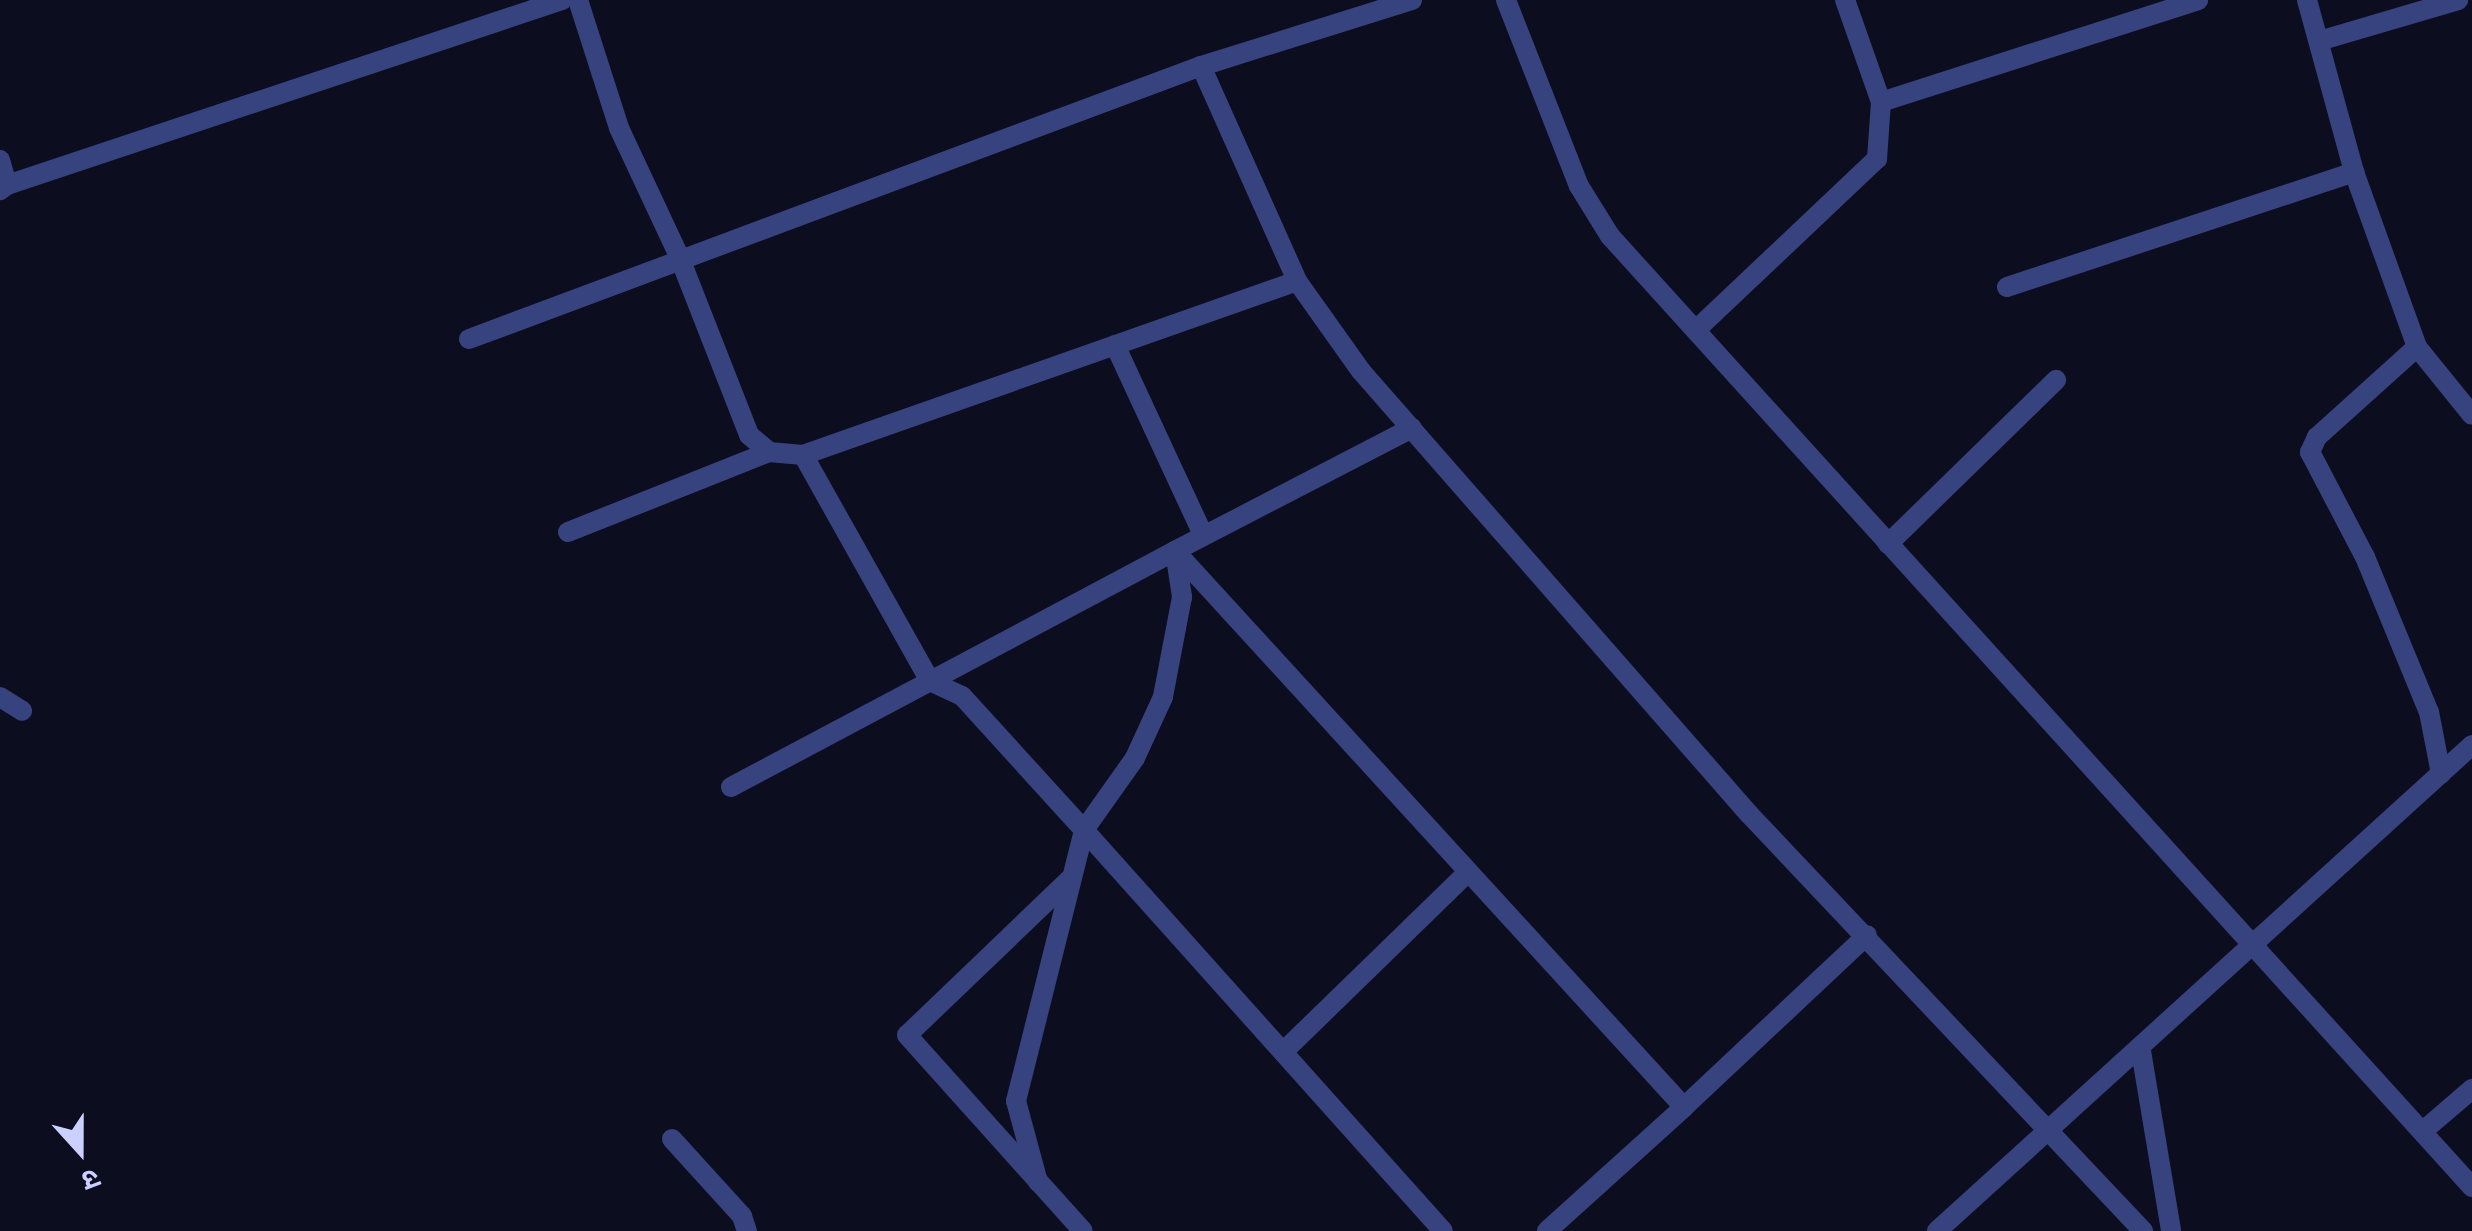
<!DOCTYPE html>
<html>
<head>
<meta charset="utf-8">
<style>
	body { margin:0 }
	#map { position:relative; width:2472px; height:1231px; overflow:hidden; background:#0d0d20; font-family:"Roboto Condensed","Noto Sans Devanagari",sans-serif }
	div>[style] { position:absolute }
	.minor>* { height:20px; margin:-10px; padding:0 10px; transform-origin:10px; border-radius:10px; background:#37437f }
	span { translate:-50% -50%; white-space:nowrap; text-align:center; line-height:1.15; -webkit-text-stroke:9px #0d0d20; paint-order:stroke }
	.north { position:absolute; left:30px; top:1101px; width:100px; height:100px; -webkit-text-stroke:8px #0d0d20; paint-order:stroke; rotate:159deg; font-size:28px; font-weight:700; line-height:40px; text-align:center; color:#cbd0ff }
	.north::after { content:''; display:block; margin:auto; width:35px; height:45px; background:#cbd0ff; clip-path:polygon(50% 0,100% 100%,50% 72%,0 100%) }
</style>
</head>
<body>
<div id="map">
	<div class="minor">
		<div style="left:578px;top:0;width:134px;rotate:72.2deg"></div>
		<div style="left:619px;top:128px;width:141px;rotate:64.9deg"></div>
		<div style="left:679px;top:256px;width:192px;rotate:68.6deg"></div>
		<div style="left:749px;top:435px;width:26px;rotate:40deg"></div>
		<div style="left:769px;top:452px;width:34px;rotate:5deg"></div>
		<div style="left:1412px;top:0;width:221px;rotate:162.6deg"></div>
		<div style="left:1201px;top:66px;width:235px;rotate:65.9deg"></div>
		<div style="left:1297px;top:281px;width:110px;rotate:54.6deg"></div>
		<div style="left:1361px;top:371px;width:589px;rotate:48.79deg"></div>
		<div style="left:1749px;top:814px;width:574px;rotate:46.62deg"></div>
		<div style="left:1506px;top:0;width:200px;rotate:68.6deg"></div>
		<div style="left:1579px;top:186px;width:59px;rotate:58.2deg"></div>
		<div style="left:1610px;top:236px;width:1284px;rotate:47.81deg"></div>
		<div style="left:2307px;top:0;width:178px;rotate:74.7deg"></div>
		<div style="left:2354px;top:172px;width:186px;rotate:70.2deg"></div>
		<div style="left:2417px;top:347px;width:87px;rotate:51deg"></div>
		<div style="left:2319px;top:41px;width:145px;rotate:-16.4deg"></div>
		<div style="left:1881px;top:102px;width:333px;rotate:-17.8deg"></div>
		<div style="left:0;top:160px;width:26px;rotate:74deg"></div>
		<div style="left:7px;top:185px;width:9px;rotate:144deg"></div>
		<div style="left:7px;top:185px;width:585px;rotate:-18.43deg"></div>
		<div style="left:2007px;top:287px;width:366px;rotate:-18.3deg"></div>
		<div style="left:1697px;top:329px;width:248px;rotate:-43.4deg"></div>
		<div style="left:1877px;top:159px;width:57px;rotate:-86deg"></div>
		<div style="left:1881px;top:102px;width:108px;rotate:-109.4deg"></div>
		<div style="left:469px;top:339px;width:781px;rotate:-20.45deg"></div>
		<div style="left:1115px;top:345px;width:209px;rotate:65.1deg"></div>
		<div style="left:2417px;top:347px;width:135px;rotate:138deg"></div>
		<div style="left:2317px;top:437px;width:17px;rotate:115deg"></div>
		<div style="left:2310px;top:452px;width:119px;rotate:62.4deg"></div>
		<div style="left:2365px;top:557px;width:168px;rotate:67.6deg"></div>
		<div style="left:2429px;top:712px;width:63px;rotate:79deg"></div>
		<div style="left:1412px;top:428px;width:267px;rotate:152.6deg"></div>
		<div style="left:1175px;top:551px;width:47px;rotate:81.3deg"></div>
		<div style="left:1182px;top:597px;width:102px;rotate:100.8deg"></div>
		<div style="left:1163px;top:697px;width:67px;rotate:114.7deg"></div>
		<div style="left:1135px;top:758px;width:88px;rotate:125.3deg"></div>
		<div style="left:1084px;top:830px;width:538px;rotate:48.16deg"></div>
		<div style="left:568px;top:532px;width:216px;rotate:-21.7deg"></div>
		<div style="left:1888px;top:544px;width:235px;rotate:-44.3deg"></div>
		<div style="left:0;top:697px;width:26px;rotate:32deg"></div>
		<div style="left:731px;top:787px;width:503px;rotate:-27.99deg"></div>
		<div style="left:1175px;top:551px;width:754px;rotate:47.53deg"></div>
		<div style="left:1684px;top:1107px;width:251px;rotate:-43.2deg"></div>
		<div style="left:1072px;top:877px;width:228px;rotate:136.2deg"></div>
		<div style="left:907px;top:1035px;width:263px;rotate:48.1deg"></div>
		<div style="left:2141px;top:1051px;width:182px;rotate:80.5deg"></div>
		<div style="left:1283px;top:1052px;width:258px;rotate:-44.2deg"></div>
		<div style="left:2423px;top:1131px;width:65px;rotate:-40.6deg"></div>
		<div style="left:672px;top:1139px;width:104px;rotate:47.7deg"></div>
		<div style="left:742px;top:1216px;width:16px;rotate:72deg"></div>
		<div style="left:1038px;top:1182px;width:84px;rotate:-105.2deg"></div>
		<div style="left:1016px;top:1101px;width:279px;rotate:-75.9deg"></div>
		<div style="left:1084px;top:830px;width:181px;rotate:-132.3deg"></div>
		<div style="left:962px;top:696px;width:35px;rotate:-155deg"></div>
		<div style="left:930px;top:681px;width:259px;rotate:-119.3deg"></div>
		<div style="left:803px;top:455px;width:524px;rotate:-19.4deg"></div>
		<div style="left:1547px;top:1231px;width:185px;rotate:-42.1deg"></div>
		<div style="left:1937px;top:1231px;width:723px;rotate:-42.25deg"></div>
	</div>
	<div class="north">उ</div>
</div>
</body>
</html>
